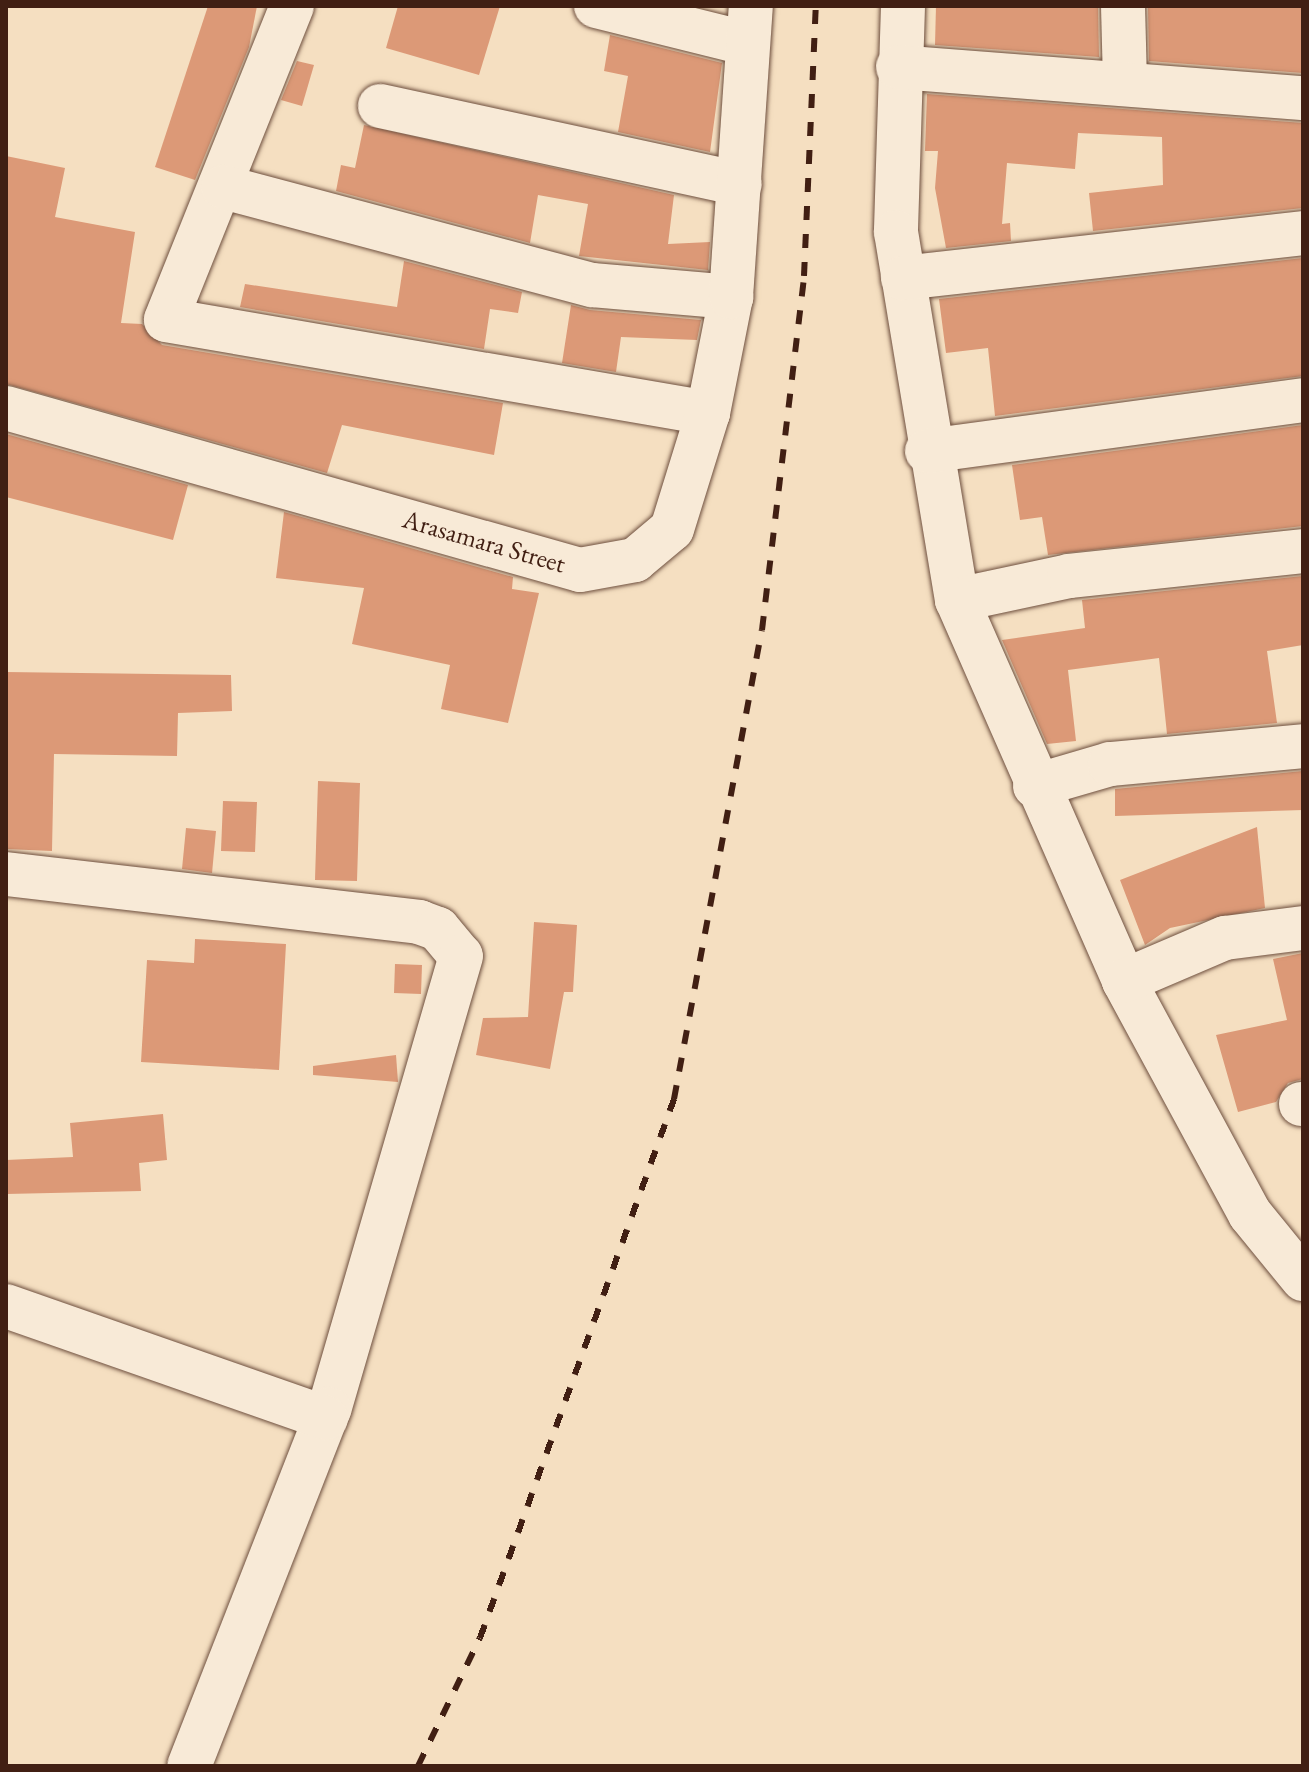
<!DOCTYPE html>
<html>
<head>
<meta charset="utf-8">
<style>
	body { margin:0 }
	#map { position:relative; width:1309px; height:1772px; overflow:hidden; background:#f5dfc1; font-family:"EB Garamond",serif }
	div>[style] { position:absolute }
	.building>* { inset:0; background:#dc9977 }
	.roads { filter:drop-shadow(0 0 2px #6e4f3e) drop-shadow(0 0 2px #6e4f3e) }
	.minor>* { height:44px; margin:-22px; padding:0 22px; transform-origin:22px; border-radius:22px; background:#f8ead7 }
	.rail>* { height:6px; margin-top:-3px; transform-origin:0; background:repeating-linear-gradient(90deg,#411f13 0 14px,transparent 0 28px) }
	span { translate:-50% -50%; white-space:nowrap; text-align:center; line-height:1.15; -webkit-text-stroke:8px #f8ead7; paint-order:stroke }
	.street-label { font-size:26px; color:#411f13 }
	.frame { position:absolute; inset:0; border:8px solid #411f13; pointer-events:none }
</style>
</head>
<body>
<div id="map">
	<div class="building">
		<div style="clip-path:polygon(208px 6px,257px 6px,249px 47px,195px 180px,155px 167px)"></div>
		<div style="clip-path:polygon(398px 6px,500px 6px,479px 75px,386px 48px)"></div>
		<div style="clip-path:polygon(936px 6px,1098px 6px,1099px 57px,935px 45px)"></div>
		<div style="clip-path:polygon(1148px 6px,1303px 6px,1303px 73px,1149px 61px)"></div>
		<div style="clip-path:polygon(610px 35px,722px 63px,710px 152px,618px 132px,628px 76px,604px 71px)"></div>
		<div style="clip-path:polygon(297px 61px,314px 65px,302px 106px,281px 100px)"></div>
		<div style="clip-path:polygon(927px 94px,1303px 123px,1303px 208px,1093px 231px,1089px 193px,1163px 185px,1162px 137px,1078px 133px,1075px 169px,1007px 163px,1002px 224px,1010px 223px,1011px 241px,946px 248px,935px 188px,938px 151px,925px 151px)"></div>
		<div style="clip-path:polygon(364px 125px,674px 195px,668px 244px,710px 242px,708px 270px,579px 256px,588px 204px,538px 195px,530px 243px,336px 191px,341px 165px,355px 168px)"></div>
		<div style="clip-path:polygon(6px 156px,65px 168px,55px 217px,135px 232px,121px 323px,142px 324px,162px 345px,503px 403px,494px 455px,342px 425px,327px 473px,6px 384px)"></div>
		<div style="clip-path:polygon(1303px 258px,1303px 376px,995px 416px,988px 348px,946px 353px,939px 299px)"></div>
		<div style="clip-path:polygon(404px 261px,522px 292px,518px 313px,490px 309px,484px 349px,240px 307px,245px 284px,397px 307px)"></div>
		<div style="clip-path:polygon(571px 305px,590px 310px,701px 320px,697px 340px,621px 337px,616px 372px,562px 363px)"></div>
		<div style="clip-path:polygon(1303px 425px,1303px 526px,1048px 555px,1042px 517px,1020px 520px,1012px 465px)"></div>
		<div style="clip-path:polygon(6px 434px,188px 485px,173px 540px,6px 497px)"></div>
		<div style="clip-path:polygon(284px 512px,513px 577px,512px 589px,539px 593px,508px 723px,441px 709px,450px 665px,352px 644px,364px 588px,276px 578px)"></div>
		<div style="clip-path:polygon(1303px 576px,1303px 645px,1267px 651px,1277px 723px,1167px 734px,1159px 658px,1068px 670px,1076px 741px,1047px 744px,1002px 640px,1085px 628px,1082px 600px)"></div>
		<div style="clip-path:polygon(6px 672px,231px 675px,232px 711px,178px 713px,177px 756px,54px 754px,52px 851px,6px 849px)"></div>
		<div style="clip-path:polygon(1303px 771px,1303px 810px,1115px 816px,1115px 789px)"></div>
		<div style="clip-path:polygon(318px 781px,360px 783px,357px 881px,315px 880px)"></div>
		<div style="clip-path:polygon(223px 801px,257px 802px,255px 852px,221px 851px)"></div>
		<div style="clip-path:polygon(1257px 827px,1265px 908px,1170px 928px,1145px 945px,1120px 880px)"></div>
		<div style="clip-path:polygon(186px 828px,216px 831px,212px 873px,182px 869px)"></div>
		<div style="clip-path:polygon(534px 922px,577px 925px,573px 992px,564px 992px,550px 1069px,476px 1055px,483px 1018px,528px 1017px)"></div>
		<div style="clip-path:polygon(195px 939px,286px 944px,279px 1070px,141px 1062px,147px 960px,194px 963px)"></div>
		<div style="clip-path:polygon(1303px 953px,1303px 1079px,1288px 1083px,1276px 1102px,1238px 1112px,1216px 1035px,1287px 1020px,1273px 959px)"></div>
		<div style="clip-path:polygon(395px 964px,422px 965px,421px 994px,394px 993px)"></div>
		<div style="clip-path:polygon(396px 1055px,398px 1082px,313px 1075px,313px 1066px)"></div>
		<div style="clip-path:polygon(163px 1114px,167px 1160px,139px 1163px,141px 1191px,6px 1194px,6px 1160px,73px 1157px,70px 1123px)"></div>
	</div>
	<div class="roads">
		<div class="minor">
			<div style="left:292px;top:6px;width:338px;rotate:111.9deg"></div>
			<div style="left:166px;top:320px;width:550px;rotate:9.74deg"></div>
			<div style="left:596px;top:6px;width:154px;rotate:13.9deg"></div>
			<div style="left:903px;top:6px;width:226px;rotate:91.8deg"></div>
			<div style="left:896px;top:232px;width:373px;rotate:80.6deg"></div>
			<div style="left:957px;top:600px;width:115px;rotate:-12.1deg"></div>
			<div style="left:1069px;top:576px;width:235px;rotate:-6.1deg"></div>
			<div style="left:1123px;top:6px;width:76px;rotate:88.5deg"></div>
			<div style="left:898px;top:67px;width:406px;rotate:4.4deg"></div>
			<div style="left:380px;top:106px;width:368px;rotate:12.2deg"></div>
			<div style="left:223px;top:187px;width:382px;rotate:14.9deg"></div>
			<div style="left:592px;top:285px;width:140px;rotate:4.9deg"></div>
			<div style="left:903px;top:278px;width:403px;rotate:-6.4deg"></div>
			<div style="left:6px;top:408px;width:596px;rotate:15.76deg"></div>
			<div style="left:580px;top:570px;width:56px;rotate:-10.3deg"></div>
			<div style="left:635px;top:560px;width:48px;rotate:-40deg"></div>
			<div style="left:672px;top:529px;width:121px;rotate:-72.8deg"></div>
			<div style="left:708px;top:413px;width:118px;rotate:-78.8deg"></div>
			<div style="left:731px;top:297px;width:292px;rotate:-86.1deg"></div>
			<div style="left:927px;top:451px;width:379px;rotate:-7.7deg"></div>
			<div style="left:957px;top:600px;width:416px;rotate:66.3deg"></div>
			<div style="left:1124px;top:981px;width:265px;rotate:61.6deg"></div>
			<div style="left:1250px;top:1214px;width:84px;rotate:50.8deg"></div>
			<div style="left:1035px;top:786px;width:78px;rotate:-16.3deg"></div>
			<div style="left:1110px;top:764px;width:194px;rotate:-5.3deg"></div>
			<div style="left:6px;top:874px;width:416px;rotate:6.6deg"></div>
			<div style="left:419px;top:922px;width:20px;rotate:20deg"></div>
			<div style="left:438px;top:929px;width:35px;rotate:50deg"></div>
			<div style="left:461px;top:956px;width:472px;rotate:106.2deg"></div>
			<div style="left:329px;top:1409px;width:383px;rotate:111.4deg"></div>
			<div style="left:1124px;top:981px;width:110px;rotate:-23.1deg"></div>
			<div style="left:1225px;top:938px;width:79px;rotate:-7.3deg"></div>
			<div style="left:1301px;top:1104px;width:2px"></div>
			<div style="left:6px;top:1306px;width:339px;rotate:19.3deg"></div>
		</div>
	</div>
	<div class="rail">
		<div style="left:418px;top:1766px;width:142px;rotate:-64.2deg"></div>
		<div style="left:480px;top:1638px;width:573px;rotate:-70.2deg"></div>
		<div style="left:674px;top:1099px;width:477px;rotate:-79.4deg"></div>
		<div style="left:762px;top:630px;width:356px;rotate:-83.2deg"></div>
		<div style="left:804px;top:276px;width:270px;rotate:-87.5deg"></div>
	</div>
	<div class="street-label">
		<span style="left:484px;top:542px;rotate:16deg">Arasamara Street</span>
	</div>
	<div class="frame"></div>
</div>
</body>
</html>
